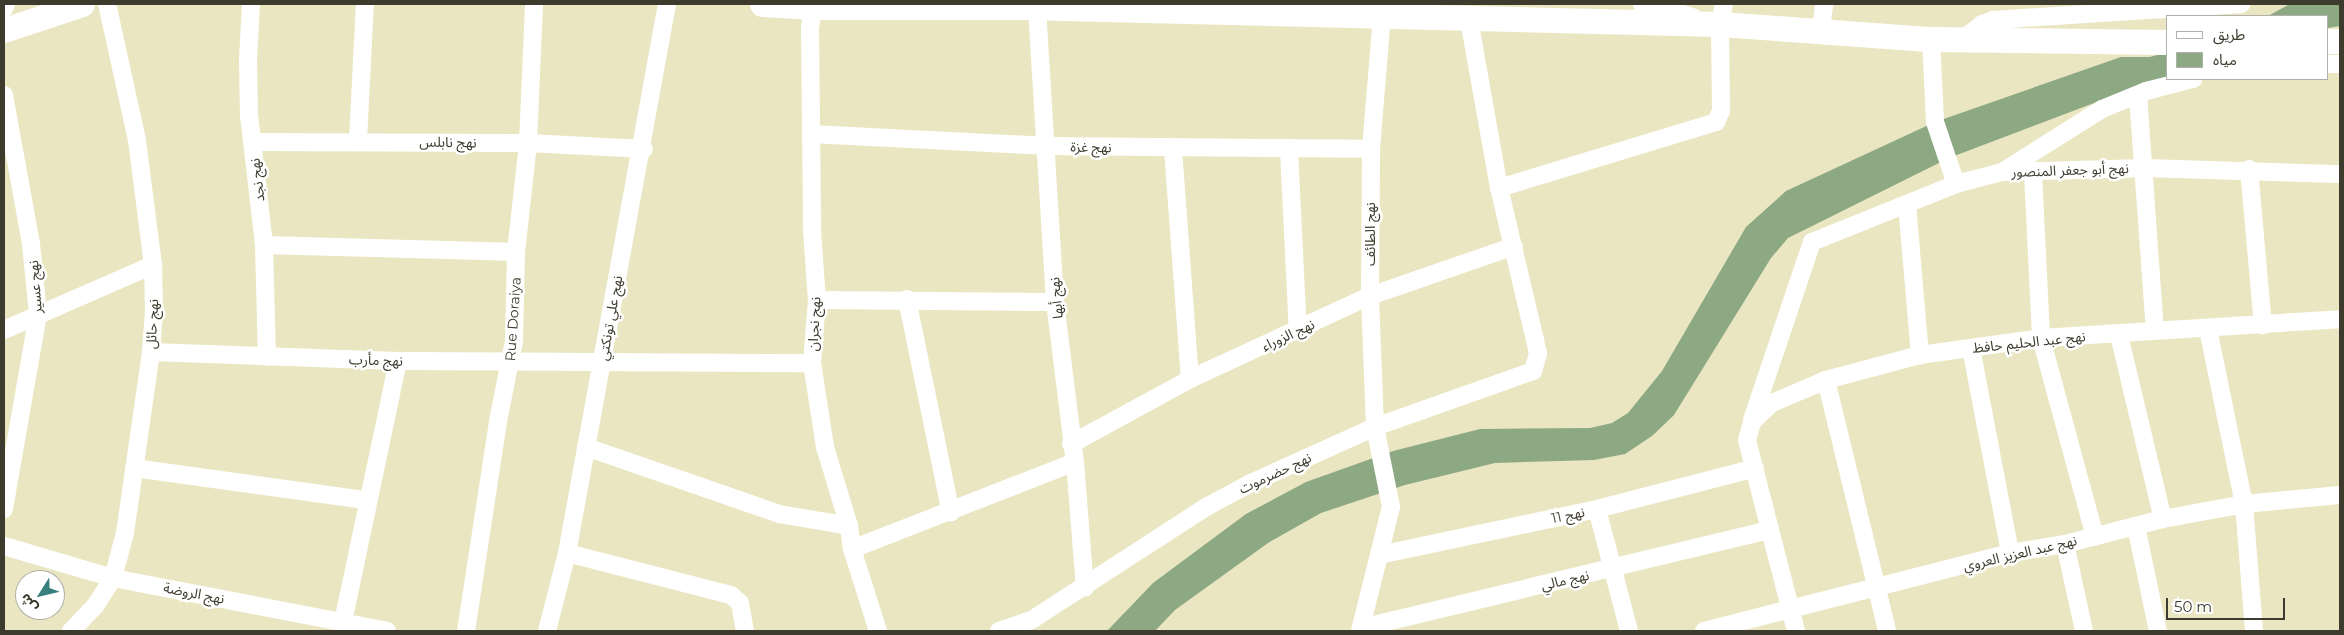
<!DOCTYPE html>
<html>
<head>
<meta charset="utf-8">
<style>
	body { margin:0 }
	#map { position:relative; width:2344px; height:635px; overflow:hidden; background:#ebe6c2; font-family:Montserrat,"Noto Sans Arabic",sans-serif }
	div>[style] { position:absolute }
	.water>* { inset:0; background:#8ca983 }
	.minor>* { height:18px; margin:-9px; padding:0 9px; transform-origin:9px; border-radius:9px; background:#fff }
	.tertiary>* { height:22px; margin:-11px; padding:0 11px; transform-origin:11px; border-radius:11px; background:#fff }
	.secondary>* { height:25px; margin:-12.5px; padding:0 12.5px; transform-origin:12.5px; border-radius:12.5px; background:#fff }
	span { translate:-50% -50%; white-space:nowrap; text-align:center; line-height:1.15; -webkit-text-stroke:5px #fff; paint-order:stroke }
	.street-label { font-size:14px; color:#3d3b2d }
	.frame { position:absolute; inset:0; border:5px solid #3d3b2d; pointer-events:none }
	.legend { position:absolute; left:2166px; top:15px; width:162px; height:65px; box-sizing:border-box; background:#fff; border:1px solid #b1b1ab; margin:0; padding:6px 9px; list-style:none; font-size:15px; color:#3d3b2d }
	.legend li { display:flex; align-items:center; gap:10px; height:25px }
	.legend b { width:25px; border:1px solid #b1b1ab }
	.north { position:absolute; left:15px; top:570px; width:50px; height:50px; box-sizing:border-box; background:#fff; border:1px solid #b1b1ab; border-radius:50%; rotate:234deg; font-size:14px; font-weight:700; line-height:20px; text-align:center; color:#3d3b2d }
	.north::after { content:''; display:block; margin:auto; width:18px; height:22px; background:#37807e; clip-path:polygon(50% 0,100% 100%,50% 72%,0 100%) }
	.scale { position:absolute; left:2166px; top:598px; width:119px; height:22px; box-sizing:border-box; border:2px solid #3d3b2d; border-top:0; padding-left:6px; font-size:15px; line-height:18px; white-space:nowrap; color:#3d3b2d; -webkit-text-stroke:4px #fff; paint-order:stroke }
</style>
</head>
<body>
<div id="map">
	<div class="water">
		<div style="clip-path:polygon(2340px 4px,2340px 26px,2328px 28px,2328px 16px,2268px 16px,2288px 5px)"></div>
		<div style="clip-path:polygon(2168px 52px,2168px 79px,2131px 89px,1949px 158px,1788px 238px,1771px 258px,1674px 415px,1652px 436px,1625px 454px,1594px 460px,1495px 463px,1405px 485px,1321px 513px,1268px 543px,1175px 610px,1155px 631px,1107px 631px,1153px 583px,1246px 514px,1306px 482px,1393px 451px,1480px 429px,1590px 428px,1612px 423px,1628px 413px,1662px 371px,1746px 227px,1786px 191px,1935px 122px,2121px 57px,2150px 57px)"></div>
	</div>
	<div class="minor">
		<div style="left:251px;top:4px;width:56px;rotate:93.1deg"></div>
		<div style="left:248px;top:60px;width:55px;rotate:89deg"></div>
		<div style="left:249px;top:115px;width:131px;rotate:83.4deg"></div>
		<div style="left:264px;top:245px;width:112px;rotate:88.5deg"></div>
		<div style="left:813px;top:4px;width:24px;rotate:97deg"></div>
		<div style="left:810px;top:28px;width:203px;rotate:89.4deg"></div>
		<div style="left:812px;top:231px;width:69px;rotate:85.9deg"></div>
		<div style="left:817px;top:300px;width:63px;rotate:94.5deg"></div>
		<div style="left:812px;top:363px;width:85px;rotate:81.2deg"></div>
		<div style="left:825px;top:447px;width:83px;rotate:73.1deg"></div>
		<div style="left:849px;top:526px;width:23px;rotate:83deg"></div>
		<div style="left:852px;top:549px;width:86px;rotate:72.4deg"></div>
		<div style="left:1037px;top:8px;width:295px;rotate:86.5deg"></div>
		<div style="left:1055px;top:302px;width:161px;rotate:82.9deg"></div>
		<div style="left:1075px;top:462px;width:126px;rotate:85.5deg"></div>
		<div style="left:4px;top:9px;width:5px;rotate:-68deg"></div>
		<div style="left:1821px;top:30px;width:26px;rotate:-83deg"></div>
		<div style="left:1931px;top:39px;width:83px;rotate:87.2deg"></div>
		<div style="left:1935px;top:122px;width:65px;rotate:71.3deg"></div>
		<div style="left:1963px;top:39px;width:24px;rotate:-38deg"></div>
		<div style="left:1982px;top:24px;width:12px;rotate:-20deg"></div>
		<div style="left:1993px;top:20px;width:249px;rotate:-3.7deg"></div>
		<div style="left:2328px;top:64px;width:12px"></div>
		<div style="left:4px;top:95px;width:151px;rotate:79.7deg"></div>
		<div style="left:31px;top:244px;width:70px;rotate:84.3deg"></div>
		<div style="left:38px;top:314px;width:198px;rotate:99.9deg"></div>
		<div style="left:2138px;top:95px;width:236px;rotate:85.9deg"></div>
		<div style="left:811px;top:134px;width:234px;rotate:2.9deg"></div>
		<div style="left:1045px;top:146px;width:326px;rotate:0.5deg"></div>
		<div style="left:358px;top:140px;width:136px;rotate:-87.1deg"></div>
		<div style="left:252px;top:142px;width:276px;rotate:0.2deg"></div>
		<div style="left:528px;top:143px;width:116px;rotate:3deg"></div>
		<div style="left:1173px;top:149px;width:231px;rotate:85.8deg"></div>
		<div style="left:1289px;top:150px;width:181px;rotate:87.2deg"></div>
		<div style="left:2249px;top:169px;width:157px;rotate:84.9deg"></div>
		<div style="left:2002px;top:172px;width:118px;rotate:-32.2deg"></div>
		<div style="left:2102px;top:109px;width:48px;rotate:-22.2deg"></div>
		<div style="left:2146px;top:91px;width:49px;rotate:-14.3deg"></div>
		<div style="left:2033px;top:173px;width:165px;rotate:87.2deg"></div>
		<div style="left:2041px;top:338px;width:206px;rotate:74.8deg"></div>
		<div style="left:1499px;top:188px;width:227px;rotate:-16.9deg"></div>
		<div style="left:1716px;top:122px;width:12px;rotate:-66deg"></div>
		<div style="left:1721px;top:111px;width:87px;rotate:-90.7deg"></div>
		<div style="left:1720px;top:24px;width:20px;rotate:-79deg"></div>
		<div style="left:1907px;top:204px;width:152px;rotate:85.1deg"></div>
		<div style="left:264px;top:245px;width:252px;rotate:1.6deg"></div>
		<div style="left:907px;top:299px;width:218px;rotate:78.4deg"></div>
		<div style="left:817px;top:300px;width:238px;rotate:0.5deg"></div>
		<div style="left:2208px;top:329px;width:179px;rotate:78.4deg"></div>
		<div style="left:2244px;top:504px;width:127px;rotate:85.5deg"></div>
		<div style="left:4px;top:330px;width:163px;rotate:-23.6deg"></div>
		<div style="left:2119px;top:335px;width:189px;rotate:76.6deg"></div>
		<div style="left:1971px;top:348px;width:209px;rotate:79.2deg"></div>
		<div style="left:151px;top:352px;width:247px;rotate:2.1deg"></div>
		<div style="left:398px;top:361px;width:414px;rotate:0.3deg"></div>
		<div style="left:1826px;top:380px;width:258px;rotate:76.3deg"></div>
		<div style="left:1752px;top:420px;width:188px;rotate:-71.4deg"></div>
		<div style="left:1812px;top:242px;width:155px;rotate:-21.9deg"></div>
		<div style="left:1956px;top:184px;width:48px;rotate:-14.6deg"></div>
		<div style="left:2002px;top:172px;width:143px;rotate:-1.6deg"></div>
		<div style="left:2145px;top:168px;width:195px;rotate:1.8deg"></div>
		<div style="left:1071px;top:444px;width:136px;rotate:-28.6deg"></div>
		<div style="left:1190px;top:379px;width:198px;rotate:-24.8deg"></div>
		<div style="left:1370px;top:296px;width:152px;rotate:-19.1deg"></div>
		<div style="left:586px;top:447px;width:204px;rotate:19.1deg"></div>
		<div style="left:779px;top:514px;width:71px;rotate:9.7deg"></div>
		<div style="left:134px;top:468px;width:234px;rotate:7.9deg"></div>
		<div style="left:1597px;top:509px;width:126px;rotate:75.3deg"></div>
		<div style="left:2136px;top:526px;width:107px;rotate:78.2deg"></div>
		<div style="left:2065px;top:544px;width:89px;rotate:77.7deg"></div>
		<div style="left:4px;top:546px;width:114px;rotate:16.4deg"></div>
		<div style="left:113px;top:578px;width:279px;rotate:10.9deg"></div>
		<div style="left:852px;top:549px;width:239px;rotate:-21.3deg"></div>
		<div style="left:567px;top:553px;width:169px;rotate:14.4deg"></div>
		<div style="left:731px;top:595px;width:12px;rotate:42deg"></div>
		<div style="left:740px;top:603px;width:28px;rotate:80deg"></div>
		<div style="left:1379px;top:555px;width:223px;rotate:-11.9deg"></div>
		<div style="left:1597px;top:509px;width:163px;rotate:-14.5deg"></div>
		<div style="left:343px;top:622px;width:267px;rotate:-78.1deg"></div>
		<div style="left:1361px;top:628px;width:420px;rotate:-13.5deg"></div>
		<div style="left:71px;top:631px;width:35px;rotate:-46deg"></div>
		<div style="left:95px;top:606px;width:33px;rotate:-57deg"></div>
		<div style="left:113px;top:578px;width:47px;rotate:-75.1deg"></div>
		<div style="left:125px;top:533px;width:183px;rotate:-81.8deg"></div>
		<div style="left:151px;top:352px;width:42px;rotate:-85.9deg"></div>
		<div style="left:154px;top:310px;width:45px;rotate:-91.3deg"></div>
		<div style="left:153px;top:265px;width:126px;rotate:-97.3deg"></div>
		<div style="left:137px;top:140px;width:139px;rotate:-102.4deg"></div>
		<div style="left:466px;top:631px;width:218px;rotate:-81.3deg"></div>
		<div style="left:499px;top:416px;width:76px;rotate:-78.7deg"></div>
		<div style="left:514px;top:341px;width:89px;rotate:-88.7deg"></div>
		<div style="left:516px;top:252px;width:110px;rotate:-83.7deg"></div>
		<div style="left:528px;top:143px;width:139px;rotate:-87.5deg"></div>
		<div style="left:547px;top:631px;width:81px;rotate:-75.6deg"></div>
		<div style="left:567px;top:553px;width:558px;rotate:-79.68deg"></div>
		<div style="left:999px;top:631px;width:36px;rotate:-19deg"></div>
		<div style="left:1033px;top:619px;width:206px;rotate:-32.9deg"></div>
		<div style="left:1206px;top:507px;width:51px;rotate:-28.1deg"></div>
		<div style="left:1251px;top:483px;width:136px;rotate:-24.3deg"></div>
		<div style="left:1375px;top:427px;width:168px;rotate:-19.5deg"></div>
		<div style="left:1533px;top:371px;width:18px;rotate:-74deg"></div>
		<div style="left:1538px;top:354px;width:14px;rotate:-102deg"></div>
		<div style="left:1535px;top:340px;width:156px;rotate:-103.3deg"></div>
		<div style="left:1499px;top:188px;width:172px;rotate:-100.1deg"></div>
		<div style="left:1360px;top:631px;width:128px;rotate:-76deg"></div>
		<div style="left:1391px;top:507px;width:82px;rotate:-101.3deg"></div>
		<div style="left:1375px;top:427px;width:131px;rotate:-92.2deg"></div>
		<div style="left:1370px;top:296px;width:147px;rotate:-89.6deg"></div>
		<div style="left:1371px;top:149px;width:134px;rotate:-85.3deg"></div>
		<div style="left:1704px;top:631px;width:316px;rotate:-14.3deg"></div>
		<div style="left:2010px;top:553px;width:56px;rotate:-9.3deg"></div>
		<div style="left:2065px;top:544px;width:101px;rotate:-14.3deg"></div>
		<div style="left:2163px;top:519px;width:82px;rotate:-10.5deg"></div>
		<div style="left:2244px;top:504px;width:96px;rotate:-5.4deg"></div>
		<div style="left:1796px;top:631px;width:197px;rotate:-104.4deg"></div>
		<div style="left:1747px;top:440px;width:19px;rotate:-74deg"></div>
		<div style="left:1752px;top:422px;width:28px;rotate:-44deg"></div>
		<div style="left:1772px;top:403px;width:59px;rotate:-23.1deg"></div>
		<div style="left:1826px;top:380px;width:97px;rotate:-14.9deg"></div>
		<div style="left:1920px;top:355px;width:122px;rotate:-8deg"></div>
		<div style="left:2041px;top:338px;width:300px;rotate:-3.6deg"></div>
	</div>
	<div class="tertiary">
		<div style="left:1644px;top:4px;width:50px;rotate:17.4deg"></div>
	</div>
	<div class="secondary">
		<div style="left:762px;top:4px;width:50px;rotate:3.4deg"></div>
		<div style="left:812px;top:7px;width:208px"></div>
		<div style="left:1020px;top:7px;width:700px;rotate:1.39deg"></div>
		<div style="left:1720px;top:24px;width:212px;rotate:4.1deg"></div>
		<div style="left:1931px;top:39px;width:237px;rotate:0.7deg"></div>
		<div style="left:4px;top:30px;width:82px;rotate:-18.4deg"></div>
		<div style="left:2328px;top:41px;width:12px"></div>
	</div>
	<div class="street-label">
		<span style="left:448px;top:142px;rotate:1deg">نهج نابلس</span>
		<span style="left:1091px;top:147px;rotate:1deg">نهج غزة</span>
		<span style="left:2070px;top:170px;rotate:-2deg">نهج أبو جعفر المنصور</span>
		<span style="left:257px;top:180px;rotate:-97deg">نهج نجد</span>
		<span style="left:1370px;top:234px;rotate:-90deg">نهج الطائف</span>
		<span style="left:35px;top:287px;rotate:-94deg">نهج عسير</span>
		<span style="left:1056px;top:298px;rotate:-95deg">نهج أبها</span>
		<span style="left:610px;top:318px;rotate:-80deg">نهج علي تونكتي</span>
		<span style="left:513px;top:319px;rotate:-86deg">Rue Doraiya</span>
		<span style="left:152px;top:324px;rotate:-87deg">نهج حائل</span>
		<span style="left:814px;top:324px;rotate:-87deg">نهج نجران</span>
		<span style="left:1288px;top:335px;rotate:-25deg">نهج الزوراء</span>
		<span style="left:2029px;top:342px;rotate:-6deg">نهج عبد الحليم حافظ</span>
		<span style="left:376px;top:360px;rotate:2deg">نهج مأرب</span>
		<span style="left:1275px;top:473px;rotate:-25deg">نهج حضرموت</span>
		<span style="left:1568px;top:515px;rotate:-12deg">نهج 11</span>
		<span style="left:2020px;top:553px;rotate:-13deg">نهج عبد العزيز العروي</span>
		<span style="left:1565px;top:580px;rotate:-13deg">نهج مالي</span>
		<span style="left:194px;top:593px;rotate:11deg">نهج الروضة</span>
	</div>
	<div class="frame"></div>
	<ul class="legend">
	<li><b style="height:6px;background:#fff"></b>طريق</li>
	<li><b style="height:14px;background:#8ca983"></b>مياه</li>
	</ul>
	<div class="north">ش</div>
	<div class="scale">50 m</div>
</div>
</body>
</html>
